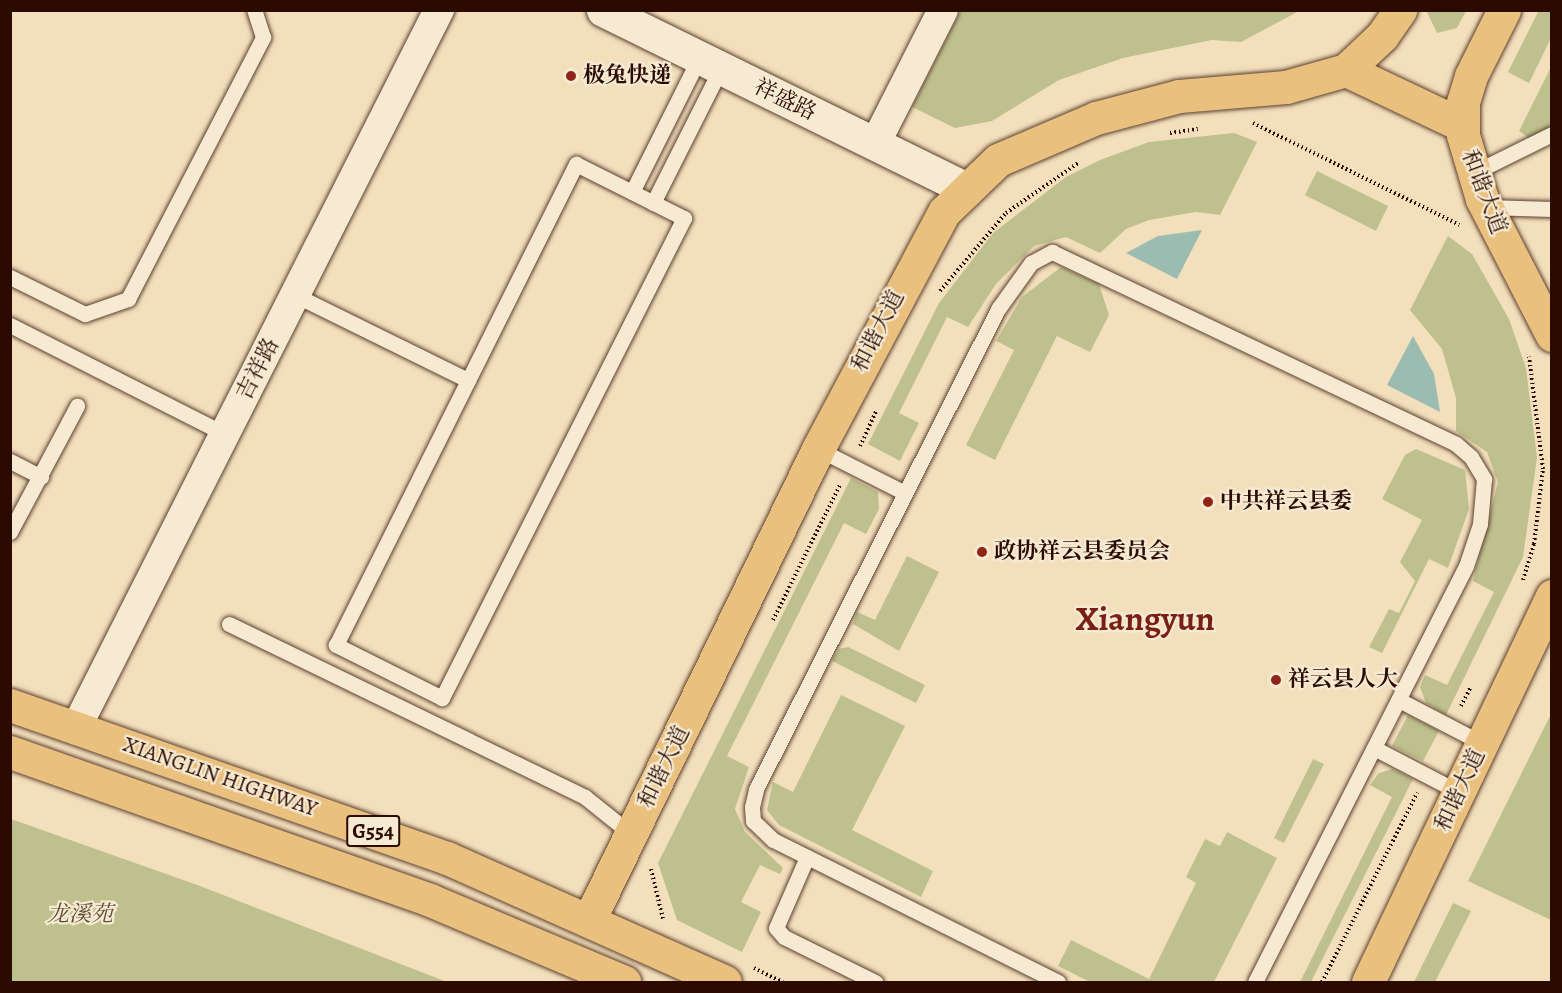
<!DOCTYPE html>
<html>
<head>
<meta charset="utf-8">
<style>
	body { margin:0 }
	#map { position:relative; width:1562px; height:993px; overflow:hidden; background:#f3dfbc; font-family:Alegreya,"Noto Serif SC",serif }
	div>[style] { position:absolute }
	.green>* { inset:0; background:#bec18e }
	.water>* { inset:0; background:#9bbdb1 }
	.path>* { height:4px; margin-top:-2px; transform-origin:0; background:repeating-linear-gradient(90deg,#2b0b00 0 1.5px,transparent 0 4.5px) }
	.roads { filter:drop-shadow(0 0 2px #5d402f) drop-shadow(0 0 2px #5d402f) }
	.service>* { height:15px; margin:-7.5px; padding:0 7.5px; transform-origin:7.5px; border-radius:7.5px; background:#f7ead3 }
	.minor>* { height:30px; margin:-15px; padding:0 15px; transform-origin:15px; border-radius:15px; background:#f7ead3 }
	.tertiary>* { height:33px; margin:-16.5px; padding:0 16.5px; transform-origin:16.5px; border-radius:16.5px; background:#f7ead3 }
	.primary>* { height:33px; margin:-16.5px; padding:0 16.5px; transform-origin:16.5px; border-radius:16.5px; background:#eac07e }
	.trunk>* { height:33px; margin:-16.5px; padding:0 16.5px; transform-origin:16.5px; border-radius:16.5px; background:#eac07e }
	.dots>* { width:16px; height:16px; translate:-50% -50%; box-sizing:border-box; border:3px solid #f7ead3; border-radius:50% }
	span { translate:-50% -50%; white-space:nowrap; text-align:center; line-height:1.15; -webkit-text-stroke:4.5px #f7ead3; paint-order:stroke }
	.shield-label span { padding:2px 4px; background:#f7ead3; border:2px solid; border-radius:4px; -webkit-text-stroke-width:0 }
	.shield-label { font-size:21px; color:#2b0b00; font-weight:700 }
	.poi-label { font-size:22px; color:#2b0b00; font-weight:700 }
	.left { translate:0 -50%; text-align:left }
	.street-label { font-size:22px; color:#2b0b00 }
	.park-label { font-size:22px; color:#5e4b32; font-style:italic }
	.town-label { font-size:34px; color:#7a1f14; font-weight:700 }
	.frame { position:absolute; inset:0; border:12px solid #2b0b00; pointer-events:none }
</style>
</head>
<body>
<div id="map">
	<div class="green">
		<div style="clip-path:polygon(961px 10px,1299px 10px,1299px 11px,1241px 42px,1212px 40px,1123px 58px,1059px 80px,992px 121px,955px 128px,912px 107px)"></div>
		<div style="clip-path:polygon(1539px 10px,1551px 11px,1551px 38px,1529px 83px,1508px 72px)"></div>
		<div style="clip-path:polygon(1466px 11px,1457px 28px,1437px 33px,1427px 12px)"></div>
		<div style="clip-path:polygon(1551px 67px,1551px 138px,1537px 144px,1519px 131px)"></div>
		<div style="clip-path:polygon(1234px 133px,1257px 142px,1220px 215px,1196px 212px,1149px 220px,1126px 229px,1100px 253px,1066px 237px,1034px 246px,996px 284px,968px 327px,947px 317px,899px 413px,919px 423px,900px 461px,868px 444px,939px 303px,993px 233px,1066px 177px,1100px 160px,1149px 142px)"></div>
		<div style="clip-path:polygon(1317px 171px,1388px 206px,1376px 231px,1305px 195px)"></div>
		<div style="clip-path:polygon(1448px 236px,1472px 254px,1509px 319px,1526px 368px,1537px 458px,1523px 557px,1446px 715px,1426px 703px,1420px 687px,1425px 675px,1447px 685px,1494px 592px,1473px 581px,1498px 482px,1487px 452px,1456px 431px,1456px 398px,1442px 349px,1410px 310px)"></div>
		<div style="clip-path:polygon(1061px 267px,1099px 284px,1109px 315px,1090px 352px,1057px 336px,995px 460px,966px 445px,1014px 350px,996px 341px,1022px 297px)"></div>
		<div style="clip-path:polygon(1416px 449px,1465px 470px,1469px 509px,1448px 568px,1429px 559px,1382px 653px,1369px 647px,1389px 609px,1399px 613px,1415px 581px,1400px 562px,1422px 520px,1382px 499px,1405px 455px)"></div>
		<div style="clip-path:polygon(851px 478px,878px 492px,879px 509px,866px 534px,844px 523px,727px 756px,749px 767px,735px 809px,745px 832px,783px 868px,780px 874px,760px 865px,741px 902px,761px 912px,742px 952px,677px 920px,658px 863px)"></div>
		<div style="clip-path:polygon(907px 556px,939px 572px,899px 651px,853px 624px,857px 612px,875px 620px)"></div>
		<div style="clip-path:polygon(848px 647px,925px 685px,916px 703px,832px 661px,839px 649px)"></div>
		<div style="clip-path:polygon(841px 695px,905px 726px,852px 830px,933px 871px,921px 897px,779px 825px,767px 810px,773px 782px,793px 792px)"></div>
		<div style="clip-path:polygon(1551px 714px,1551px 920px,1468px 881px)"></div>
		<div style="clip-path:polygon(1408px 715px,1439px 731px,1423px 761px,1392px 746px)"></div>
		<div style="clip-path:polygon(1313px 759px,1324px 764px,1284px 843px,1274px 838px)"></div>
		<div style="clip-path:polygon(1393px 769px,1413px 779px,1311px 982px,1300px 982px,1392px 797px,1370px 785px,1379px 773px)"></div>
		<div style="clip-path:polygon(11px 819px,200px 886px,447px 982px,11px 982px)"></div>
		<div style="clip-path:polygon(1227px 832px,1277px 858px,1214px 982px,1090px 982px,1058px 966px,1071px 940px,1149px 979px,1196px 883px,1186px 877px,1205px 839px,1220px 846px)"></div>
		<div style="clip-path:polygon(1453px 903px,1471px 911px,1435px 982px,1414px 982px)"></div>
	</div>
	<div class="water">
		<div style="clip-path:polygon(1202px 230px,1177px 279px,1126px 253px,1158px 236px)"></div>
		<div style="clip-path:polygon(1413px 336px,1434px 374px,1440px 412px,1387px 385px)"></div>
	</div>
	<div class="path">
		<div style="left:1253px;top:123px;width:230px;rotate:26.3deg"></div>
		<div style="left:1170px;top:133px;width:28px;rotate:-8deg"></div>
		<div style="left:940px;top:291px;width:102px;rotate:-49.8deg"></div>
		<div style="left:1006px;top:213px;width:88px;rotate:-34.8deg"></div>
		<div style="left:860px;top:446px;width:38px;rotate:-65deg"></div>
		<div style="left:1523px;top:580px;width:38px;rotate:-73deg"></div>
		<div style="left:1534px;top:544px;width:76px;rotate:-83.2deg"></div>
		<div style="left:1543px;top:469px;width:113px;rotate:-97.1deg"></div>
		<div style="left:773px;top:620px;width:151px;rotate:-63.6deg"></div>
		<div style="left:1461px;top:706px;width:22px;rotate:-63deg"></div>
		<div style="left:651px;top:869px;width:51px;rotate:76.5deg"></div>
		<div style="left:754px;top:968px;width:32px;rotate:26deg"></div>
		<div style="left:1322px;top:982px;width:212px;rotate:-63.3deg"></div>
	</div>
	<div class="roads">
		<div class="service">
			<div style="left:576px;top:164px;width:121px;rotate:26.6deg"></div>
			<div style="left:684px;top:218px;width:538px;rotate:116.76deg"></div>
			<div style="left:442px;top:698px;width:119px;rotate:-153.4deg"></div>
			<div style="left:336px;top:645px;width:538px;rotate:-63.48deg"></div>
			<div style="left:1473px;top:173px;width:88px;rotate:-26.3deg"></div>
			<div style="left:632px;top:192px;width:150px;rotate:-63.4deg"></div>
			<div style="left:653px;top:203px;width:151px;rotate:-63.3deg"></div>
			<div style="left:1486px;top:207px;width:66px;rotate:1.7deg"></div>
			<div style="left:10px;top:277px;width:84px;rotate:26.3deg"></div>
			<div style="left:85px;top:314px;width:46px;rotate:-19.2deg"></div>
			<div style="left:128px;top:299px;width:295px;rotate:-62.7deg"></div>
			<div style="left:263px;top:37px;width:28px;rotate:-108deg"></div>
			<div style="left:295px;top:295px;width:193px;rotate:26.2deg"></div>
			<div style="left:10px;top:325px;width:241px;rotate:26.9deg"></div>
			<div style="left:818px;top:449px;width:97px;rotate:26.8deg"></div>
			<div style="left:10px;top:461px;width:35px;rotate:27deg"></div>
			<div style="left:10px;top:532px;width:143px;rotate:-62deg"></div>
			<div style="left:229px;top:624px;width:396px;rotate:25.9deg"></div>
			<div style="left:585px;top:797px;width:59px;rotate:38.8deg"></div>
			<div style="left:1399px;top:700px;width:93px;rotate:27.4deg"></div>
			<div style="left:1374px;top:748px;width:93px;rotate:27.4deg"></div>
			<div style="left:807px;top:857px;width:77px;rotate:113.6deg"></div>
			<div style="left:776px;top:928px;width:12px;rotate:48deg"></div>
			<div style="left:784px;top:937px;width:102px;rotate:26.3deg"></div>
			<div style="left:1058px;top:982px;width:318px;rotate:-153.5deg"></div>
			<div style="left:773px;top:840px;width:28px;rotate:-136deg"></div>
			<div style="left:753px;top:821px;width:14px;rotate:-94deg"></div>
			<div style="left:752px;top:807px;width:18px;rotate:-77deg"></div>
			<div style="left:756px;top:789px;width:538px;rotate:-63.24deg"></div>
			<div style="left:998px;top:309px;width:57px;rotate:-54.3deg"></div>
			<div style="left:1031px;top:263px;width:24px;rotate:-28deg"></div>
			<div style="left:1052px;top:252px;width:447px;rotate:25.4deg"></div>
			<div style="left:1456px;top:444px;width:20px;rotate:41deg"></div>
			<div style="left:1471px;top:457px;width:26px;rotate:59deg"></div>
			<div style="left:1484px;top:479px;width:45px;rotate:95.1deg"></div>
			<div style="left:1480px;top:524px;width:44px;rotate:108.4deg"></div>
			<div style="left:1466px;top:566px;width:466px;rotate:116.9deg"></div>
		</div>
		<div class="minor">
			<div style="left:875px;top:144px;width:150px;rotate:-63.1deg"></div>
			<div style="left:76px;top:728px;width:805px;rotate:-63.18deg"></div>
		</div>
		<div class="tertiary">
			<div style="left:603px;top:10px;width:406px;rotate:26.2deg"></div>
		</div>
		<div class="primary">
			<div style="left:1504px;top:10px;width:74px;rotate:116.6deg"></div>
			<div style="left:1471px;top:76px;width:27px;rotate:107deg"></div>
			<div style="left:1463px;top:102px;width:33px;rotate:90deg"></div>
			<div style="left:1463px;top:135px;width:67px;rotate:73.5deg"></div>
			<div style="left:1482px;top:199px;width:153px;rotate:62.8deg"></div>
			<div style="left:1346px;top:70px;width:128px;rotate:25.4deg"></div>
			<div style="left:590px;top:918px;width:521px;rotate:-64.07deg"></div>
			<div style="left:818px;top:449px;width:268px;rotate:-62deg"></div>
			<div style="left:944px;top:212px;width:75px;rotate:-43.9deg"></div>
			<div style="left:998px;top:160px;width:107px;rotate:-23.2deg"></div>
			<div style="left:1096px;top:118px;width:86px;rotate:-14.8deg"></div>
			<div style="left:1179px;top:96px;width:107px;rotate:-4.8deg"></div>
			<div style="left:1286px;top:87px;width:62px;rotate:-15.8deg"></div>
			<div style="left:1346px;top:70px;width:50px;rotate:-43.4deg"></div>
			<div style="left:1382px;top:36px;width:32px;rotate:-55deg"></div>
			<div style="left:1368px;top:982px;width:428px;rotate:-64.5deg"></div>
		</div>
		<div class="trunk">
			<div style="left:10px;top:705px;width:463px;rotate:19.3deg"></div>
			<div style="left:447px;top:858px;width:304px;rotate:24deg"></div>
			<div style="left:10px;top:752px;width:445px;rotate:19.4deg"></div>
			<div style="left:430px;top:900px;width:211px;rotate:22.9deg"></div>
		</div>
	</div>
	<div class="dots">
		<div style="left:571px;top:76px;background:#8f2418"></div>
		<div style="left:1208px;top:502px;background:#8f2418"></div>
		<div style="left:982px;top:552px;background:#8f2418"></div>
		<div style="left:1276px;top:680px;background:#8f2418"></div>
	</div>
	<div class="shield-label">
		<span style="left:373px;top:831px">G554</span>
	</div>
	<div class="poi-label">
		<span class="left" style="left:583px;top:76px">极兔快递</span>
		<span class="left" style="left:1220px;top:502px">中共祥云县委</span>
		<span class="left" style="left:994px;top:552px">政协祥云县委员会</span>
		<span class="left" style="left:1288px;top:680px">祥云县人大</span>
	</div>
	<div class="street-label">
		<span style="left:785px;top:100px;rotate:26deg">祥盛路</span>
		<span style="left:1484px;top:192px;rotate:69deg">和谐大道</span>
		<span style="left:878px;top:331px;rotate:-63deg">和谐大道</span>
		<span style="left:258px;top:369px;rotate:-63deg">吉祥路</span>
		<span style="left:664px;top:767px;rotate:-64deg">和谐大道</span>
		<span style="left:220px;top:777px;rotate:19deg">XIANGLIN HIGHWAY</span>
		<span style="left:1460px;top:790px;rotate:-65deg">和谐大道</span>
	</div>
	<div class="park-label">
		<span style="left:80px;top:915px">龙溪苑</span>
	</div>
	<div class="town-label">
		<span style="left:1145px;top:619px">Xiangyun</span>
	</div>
	<div class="frame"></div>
</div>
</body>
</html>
